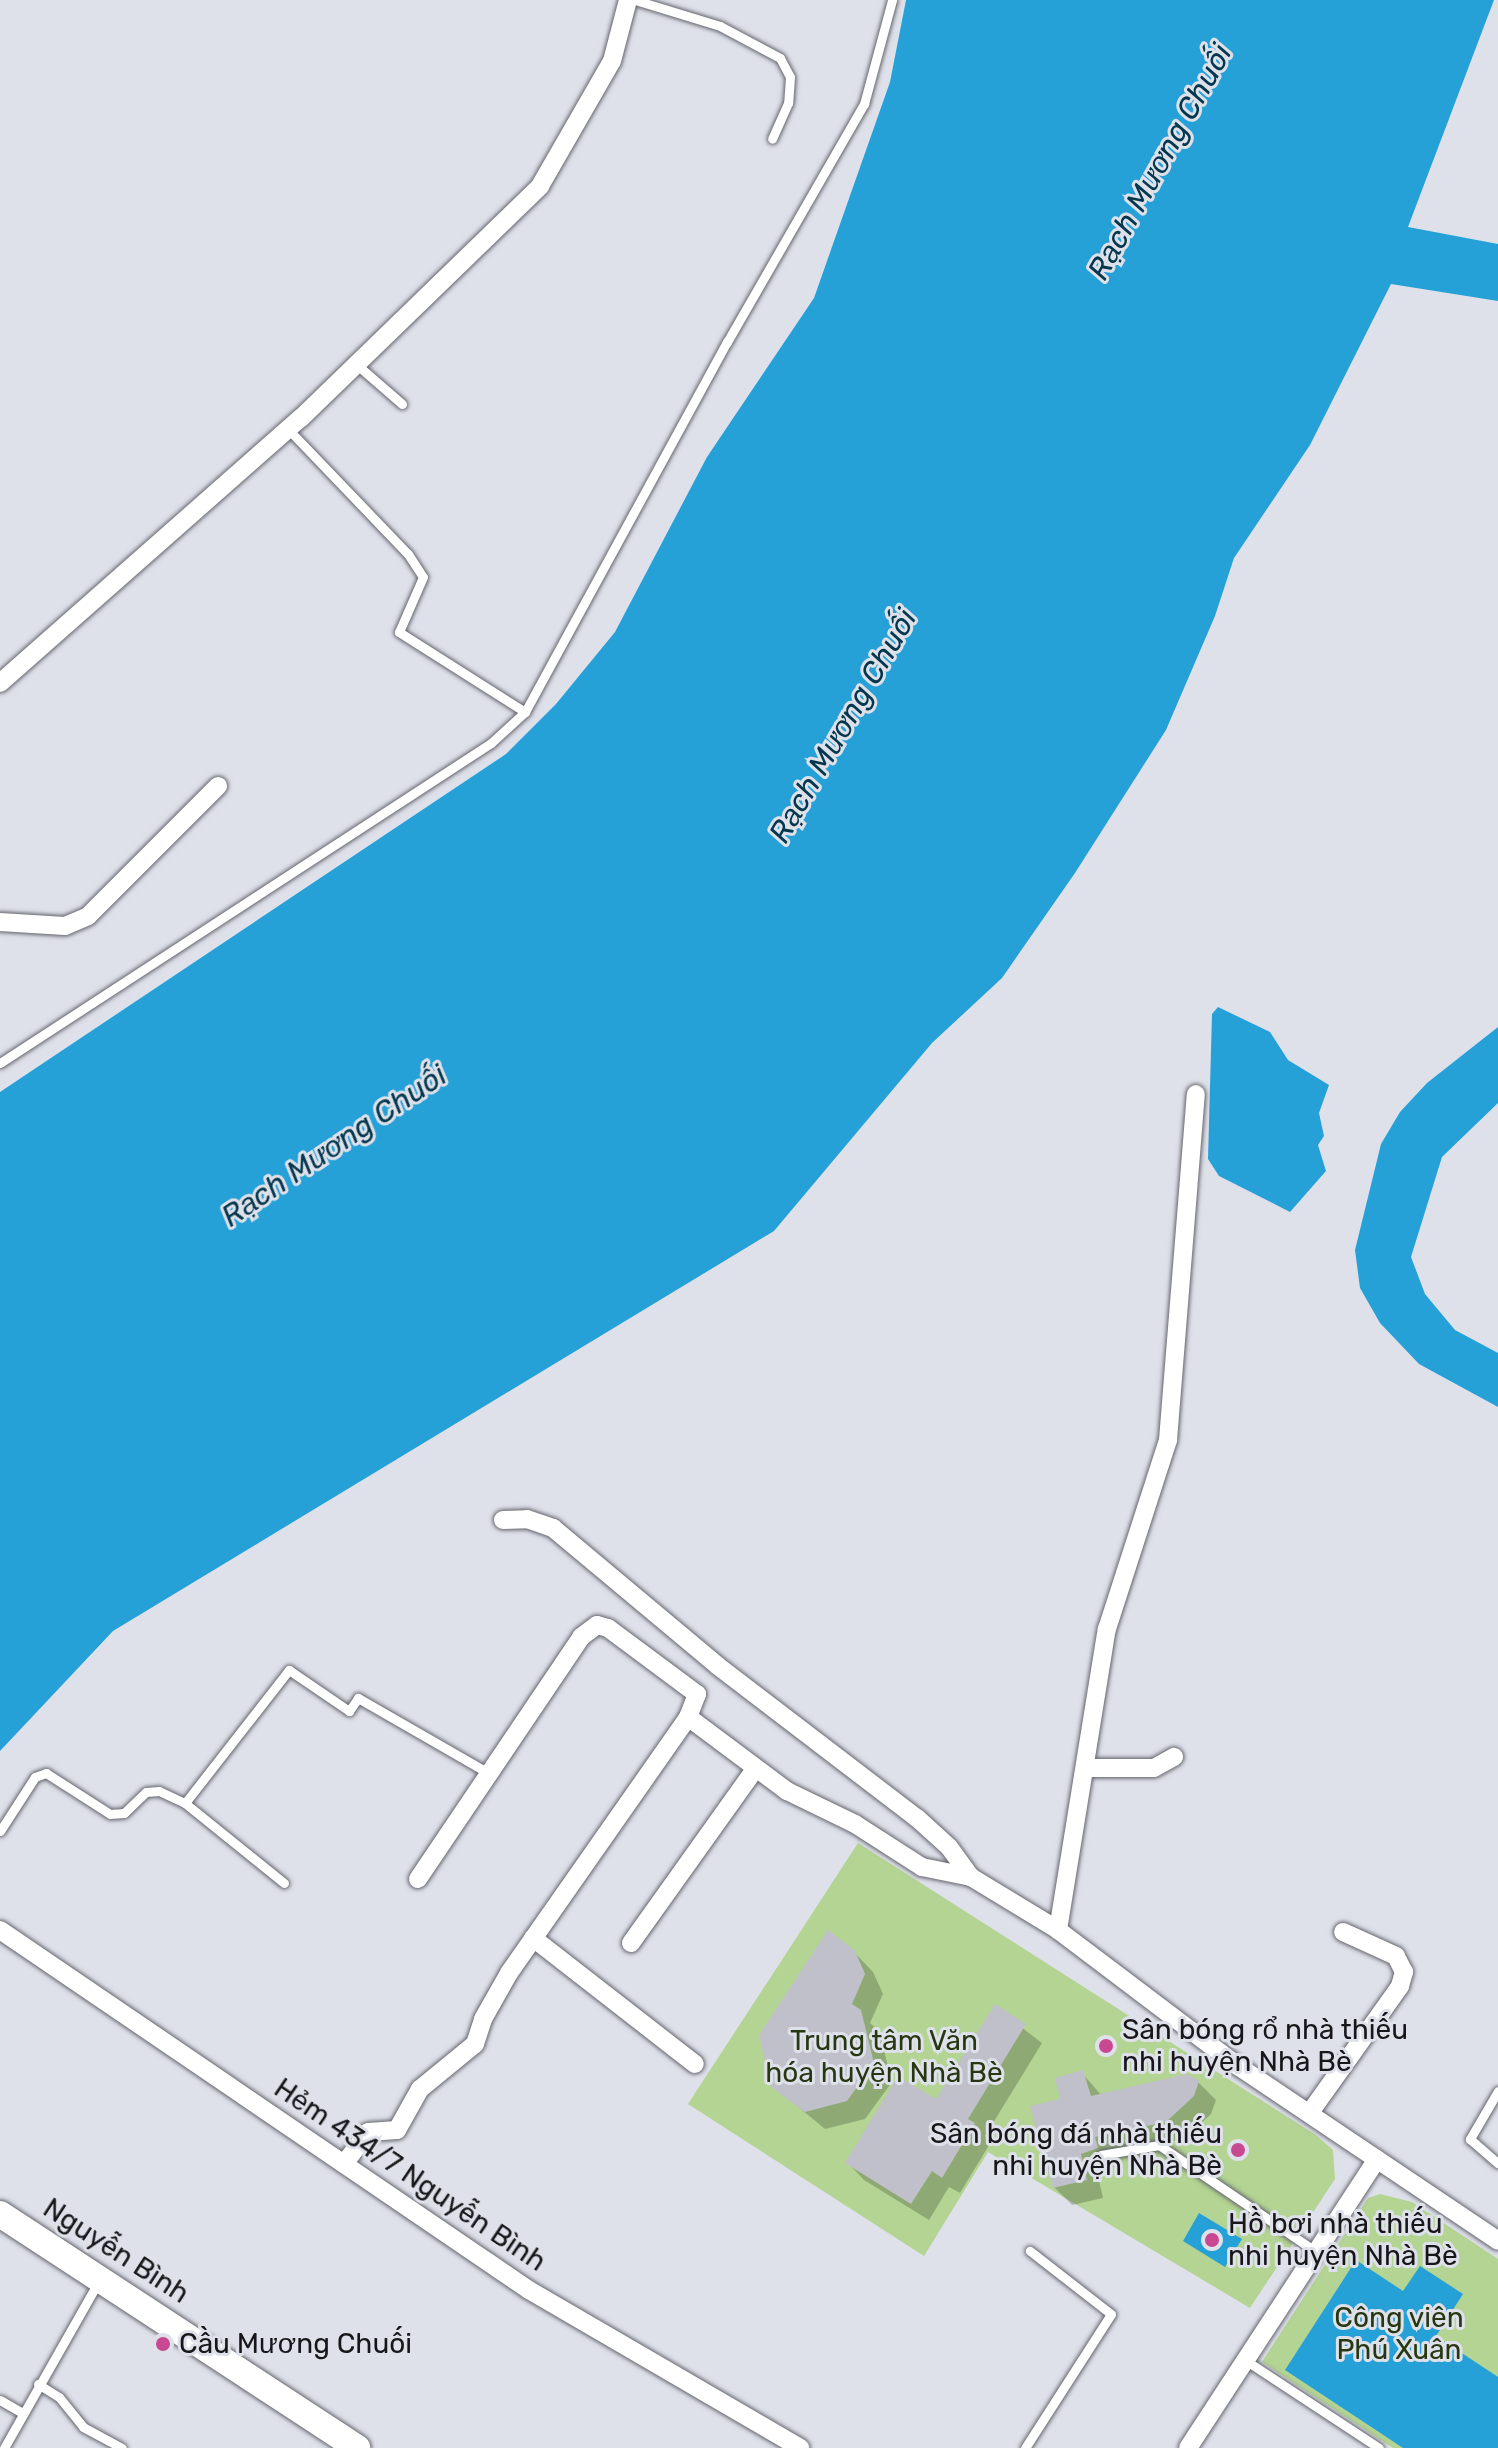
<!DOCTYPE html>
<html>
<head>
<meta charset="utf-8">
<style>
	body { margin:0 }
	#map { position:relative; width:1498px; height:2448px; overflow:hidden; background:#dfe1ea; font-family:Rubik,sans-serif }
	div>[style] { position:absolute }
	.green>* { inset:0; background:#b3d493 }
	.water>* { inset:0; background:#25a1d8 }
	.shadow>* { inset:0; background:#0003 }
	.building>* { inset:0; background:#bfc0c9 }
	.roads { filter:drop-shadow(0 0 2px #64656d) drop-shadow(0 0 2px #64656d) }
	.service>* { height:9px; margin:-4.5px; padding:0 4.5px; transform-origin:4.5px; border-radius:4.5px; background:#fff }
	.minor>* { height:18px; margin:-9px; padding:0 9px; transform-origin:9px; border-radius:9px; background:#fff }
	.secondary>* { height:26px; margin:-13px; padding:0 13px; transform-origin:13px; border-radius:13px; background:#fff }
	.dots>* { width:22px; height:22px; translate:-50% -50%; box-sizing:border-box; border:4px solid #dfe1ea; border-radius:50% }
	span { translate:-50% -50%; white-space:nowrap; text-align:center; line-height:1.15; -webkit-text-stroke:6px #dfe1ea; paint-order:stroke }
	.poi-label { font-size:28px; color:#17171a }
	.left { translate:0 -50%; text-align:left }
	.right { translate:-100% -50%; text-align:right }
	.park-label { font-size:28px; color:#263711 }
	.street-label { font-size:28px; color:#17171a }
	.water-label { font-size:30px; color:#03374d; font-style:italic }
</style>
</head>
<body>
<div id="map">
	<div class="green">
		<div style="clip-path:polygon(858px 1843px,1316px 2135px,1333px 2150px,1335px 2179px,1250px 2308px,988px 2152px,924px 2256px,688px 2104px)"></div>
		<div style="clip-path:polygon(1380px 2194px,1412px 2202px,1498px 2259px,1498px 2448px,1393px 2448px,1262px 2362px,1368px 2198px)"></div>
	</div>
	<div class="water">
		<div style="clip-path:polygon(906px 0,1494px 0,1408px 227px,1498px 244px,1498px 301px,1391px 284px,1310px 445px,1234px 558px,1215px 616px,1166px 730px,1075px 873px,1002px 978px,932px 1043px,774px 1231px,113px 1631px,0 1751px,0 1092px,506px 754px,556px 704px,615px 632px,707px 457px,814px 298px,890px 82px)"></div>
		<div style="clip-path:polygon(1218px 1007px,1270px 1032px,1288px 1060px,1329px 1085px,1319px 1113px,1324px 1136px,1318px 1145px,1326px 1171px,1290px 1212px,1219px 1176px,1208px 1159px,1212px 1014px)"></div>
		<div style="clip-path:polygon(1498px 1027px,1498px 1103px,1442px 1157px,1411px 1257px,1425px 1294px,1455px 1330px,1498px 1353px,1498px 1407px,1419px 1364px,1380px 1323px,1360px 1288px,1355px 1250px,1381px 1144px,1400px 1112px,1427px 1083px)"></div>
		<div style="clip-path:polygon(1199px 2213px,1242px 2239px,1225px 2267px,1183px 2241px)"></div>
		<div style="clip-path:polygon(1356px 2260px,1403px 2291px,1420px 2266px,1463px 2294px,1436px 2336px,1498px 2377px,1498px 2448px,1403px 2448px,1285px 2370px)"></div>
	</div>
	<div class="shadow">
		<div style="clip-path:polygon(854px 1952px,873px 1972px,883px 1994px,870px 2023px,879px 2031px,892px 2082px,865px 2119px,825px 2129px,773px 2086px)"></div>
		<div style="clip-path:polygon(995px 2007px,1042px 2043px,985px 2136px,991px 2142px,960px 2193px,949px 2187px,929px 2220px,864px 2180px,847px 2162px,937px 2102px)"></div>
		<div style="clip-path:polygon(1082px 2073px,1102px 2096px,1198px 2082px,1216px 2100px,1211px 2114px,1184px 2139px,1112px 2154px,1115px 2166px,1097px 2172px,1103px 2198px,1072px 2205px,1054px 2187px,1063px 2100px)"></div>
	</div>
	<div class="building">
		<div style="clip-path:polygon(828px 1930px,855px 1951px,865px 1974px,852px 2004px,861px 2010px,874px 2063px,847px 2101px,805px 2112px,771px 2087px,759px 2035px)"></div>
		<div style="clip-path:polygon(995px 2004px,1026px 2024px,968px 2119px,975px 2123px,942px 2178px,932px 2171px,911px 2204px,845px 2163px,898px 2076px,936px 2099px)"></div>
		<div style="clip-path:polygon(1083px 2070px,1091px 2096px,1187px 2074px,1199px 2081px,1194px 2096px,1166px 2122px,1095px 2137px,1098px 2148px,1081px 2154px,1087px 2180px,1053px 2188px,1030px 2106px,1060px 2099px,1055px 2078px)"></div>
	</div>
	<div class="roads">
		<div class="service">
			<div style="left:635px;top:0;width:89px;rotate:17deg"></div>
			<div style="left:720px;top:26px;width:68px;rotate:28.1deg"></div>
			<div style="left:780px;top:58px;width:21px;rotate:62deg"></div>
			<div style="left:790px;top:77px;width:26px;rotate:94deg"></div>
			<div style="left:788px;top:103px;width:39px;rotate:114deg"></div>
			<div style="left:356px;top:364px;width:61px;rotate:41deg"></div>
			<div style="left:288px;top:429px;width:173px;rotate:46.2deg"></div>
			<div style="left:408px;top:554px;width:27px;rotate:57deg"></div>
			<div style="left:423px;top:577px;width:60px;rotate:113.6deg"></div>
			<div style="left:399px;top:632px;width:149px;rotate:32.4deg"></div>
			<div style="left:0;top:1063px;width:586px;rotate:-33.09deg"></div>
			<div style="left:491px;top:743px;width:46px;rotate:-42.4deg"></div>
			<div style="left:525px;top:712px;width:422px;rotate:-61.4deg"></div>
			<div style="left:727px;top:342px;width:275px;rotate:-60.1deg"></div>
			<div style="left:864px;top:104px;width:108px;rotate:-74.9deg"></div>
			<div style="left:0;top:1831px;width:64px;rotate:-57.1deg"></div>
			<div style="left:35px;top:1777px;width:12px;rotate:-20deg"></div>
			<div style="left:46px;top:1773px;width:76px;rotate:32.6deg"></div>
			<div style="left:110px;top:1814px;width:14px;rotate:-4deg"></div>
			<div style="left:124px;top:1813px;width:30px;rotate:-44deg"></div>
			<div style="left:146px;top:1792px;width:13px;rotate:-4deg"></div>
			<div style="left:159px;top:1791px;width:29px;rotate:25deg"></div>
			<div style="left:284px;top:1883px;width:127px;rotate:-141.1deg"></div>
			<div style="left:185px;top:1803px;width:169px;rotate:-52deg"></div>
			<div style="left:289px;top:1670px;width:73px;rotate:34.3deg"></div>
			<div style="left:349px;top:1711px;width:16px;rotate:-55deg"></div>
			<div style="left:358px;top:1698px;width:152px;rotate:29.9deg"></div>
			<div style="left:1498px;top:2091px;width:56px;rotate:120.3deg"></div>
			<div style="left:1470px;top:2139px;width:37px;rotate:41deg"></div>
			<div style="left:1101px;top:2155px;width:59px;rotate:-9.8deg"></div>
			<div style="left:1159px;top:2145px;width:189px;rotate:34.2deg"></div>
			<div style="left:1245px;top:2360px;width:160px;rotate:33.3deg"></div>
			<div style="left:38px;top:2384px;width:25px;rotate:32deg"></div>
			<div style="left:59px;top:2397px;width:38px;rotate:51deg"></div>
			<div style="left:83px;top:2427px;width:44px;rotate:28.3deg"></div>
			<div style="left:0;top:2400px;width:24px;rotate:30deg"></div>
			<div style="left:4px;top:2448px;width:192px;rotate:-60.4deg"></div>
			<div style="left:1025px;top:2448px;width:159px;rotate:-57.3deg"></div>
			<div style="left:1111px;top:2314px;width:103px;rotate:-142.1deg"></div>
		</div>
		<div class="minor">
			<div style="left:0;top:683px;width:401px;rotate:-41.4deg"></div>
			<div style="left:301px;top:418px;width:333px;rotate:-44.1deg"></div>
			<div style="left:540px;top:186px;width:144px;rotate:-60.1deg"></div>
			<div style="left:612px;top:61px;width:63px;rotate:-75.3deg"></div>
			<div style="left:0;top:922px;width:65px;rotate:3.5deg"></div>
			<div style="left:65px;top:926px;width:25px;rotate:-23deg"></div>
			<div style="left:88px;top:916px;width:184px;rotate:-45deg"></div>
			<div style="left:503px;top:1520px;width:24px;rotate:-2deg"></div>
			<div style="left:527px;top:1519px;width:28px;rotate:19deg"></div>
			<div style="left:553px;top:1528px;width:215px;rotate:39.9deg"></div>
			<div style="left:718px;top:1666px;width:250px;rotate:37.4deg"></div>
			<div style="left:917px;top:1818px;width:43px;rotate:42.2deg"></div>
			<div style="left:949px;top:1847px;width:37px;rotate:54deg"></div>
			<div style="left:1085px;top:1768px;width:69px"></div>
			<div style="left:1154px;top:1768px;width:23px;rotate:-29deg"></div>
			<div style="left:418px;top:1879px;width:292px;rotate:-56deg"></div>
			<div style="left:581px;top:1637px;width:20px;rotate:-37deg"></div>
			<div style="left:597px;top:1625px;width:11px;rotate:15deg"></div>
			<div style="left:608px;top:1628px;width:111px;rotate:36.6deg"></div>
			<div style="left:697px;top:1694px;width:25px;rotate:111deg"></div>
			<div style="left:688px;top:1717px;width:124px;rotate:36.8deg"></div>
			<div style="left:787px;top:1791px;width:76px;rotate:25.9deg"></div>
			<div style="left:855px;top:1824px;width:80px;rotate:32.7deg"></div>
			<div style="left:922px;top:1867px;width:50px;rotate:11.5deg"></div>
			<div style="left:971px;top:1877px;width:102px;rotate:31.3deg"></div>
			<div style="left:1058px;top:1930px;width:226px;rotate:37.1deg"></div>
			<div style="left:1238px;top:2066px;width:313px;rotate:33.9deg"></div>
			<div style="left:0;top:1930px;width:640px;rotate:34.24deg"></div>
			<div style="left:529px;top:2290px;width:314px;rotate:30.2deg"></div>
			<div style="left:1058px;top:1930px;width:305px;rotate:-80.8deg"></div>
			<div style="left:1107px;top:1629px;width:199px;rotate:-72.1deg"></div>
			<div style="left:1168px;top:1440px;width:347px;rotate:-85.4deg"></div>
			<div style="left:533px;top:1938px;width:205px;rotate:37.9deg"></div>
			<div style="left:631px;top:1943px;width:215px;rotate:-54.5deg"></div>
			<div style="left:1311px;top:2111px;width:153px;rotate:-54.5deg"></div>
			<div style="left:1400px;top:1986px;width:15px;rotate:-74deg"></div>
			<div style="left:1404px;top:1972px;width:18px;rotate:-117deg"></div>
			<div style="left:1396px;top:1956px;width:58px;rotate:-155.6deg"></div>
			<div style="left:344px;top:2164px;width:40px;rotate:-53deg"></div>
			<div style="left:368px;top:2132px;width:29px;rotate:-4deg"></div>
			<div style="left:397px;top:2130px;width:47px;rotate:-60.7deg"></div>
			<div style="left:420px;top:2089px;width:71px;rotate:-39.3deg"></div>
			<div style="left:475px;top:2044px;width:26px;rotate:-72deg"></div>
			<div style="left:483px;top:2019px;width:53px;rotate:-60.5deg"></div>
			<div style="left:509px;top:1973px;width:312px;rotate:-55deg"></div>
			<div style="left:1188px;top:2448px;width:345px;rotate:-56.8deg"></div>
		</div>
		<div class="secondary">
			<div style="left:0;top:2214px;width:427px;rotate:33.2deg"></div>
		</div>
	</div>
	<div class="dots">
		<div style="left:1106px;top:2046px;background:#c84891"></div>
		<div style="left:1238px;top:2150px;background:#c84891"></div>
		<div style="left:1212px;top:2240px;background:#c84891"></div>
		<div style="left:163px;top:2344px;background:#c84891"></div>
	</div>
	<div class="poi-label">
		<span class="left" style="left:1122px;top:2046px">Sân bóng rổ nhà thiếu<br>nhi huyện Nhà Bè</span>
		<span class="right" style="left:1222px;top:2150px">Sân bóng đá nhà thiếu<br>nhi huyện Nhà Bè</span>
		<span class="left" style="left:1228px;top:2240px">Hồ bơi nhà thiếu<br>nhi huyện Nhà Bè</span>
		<span class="left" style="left:179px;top:2344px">Cầu Mương Chuối</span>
	</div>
	<div class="park-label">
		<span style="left:884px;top:2057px">Trung tâm Văn<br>hóa huyện Nhà Bè</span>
		<span style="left:1399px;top:2334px">Công viên<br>Phú Xuân</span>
	</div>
	<div class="street-label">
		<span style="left:410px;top:2175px;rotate:34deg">Hẻm 434/7 Nguyễn Bình</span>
		<span style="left:116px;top:2251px;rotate:33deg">Nguyễn Bình</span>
	</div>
	<div class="water-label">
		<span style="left:1160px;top:162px;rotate:-61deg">Rạch Mương Chuối</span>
		<span style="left:843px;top:726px;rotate:-60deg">Rạch Mương Chuối</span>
		<span style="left:334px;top:1146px;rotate:-34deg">Rạch Mương Chuối</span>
	</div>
</div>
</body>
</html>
